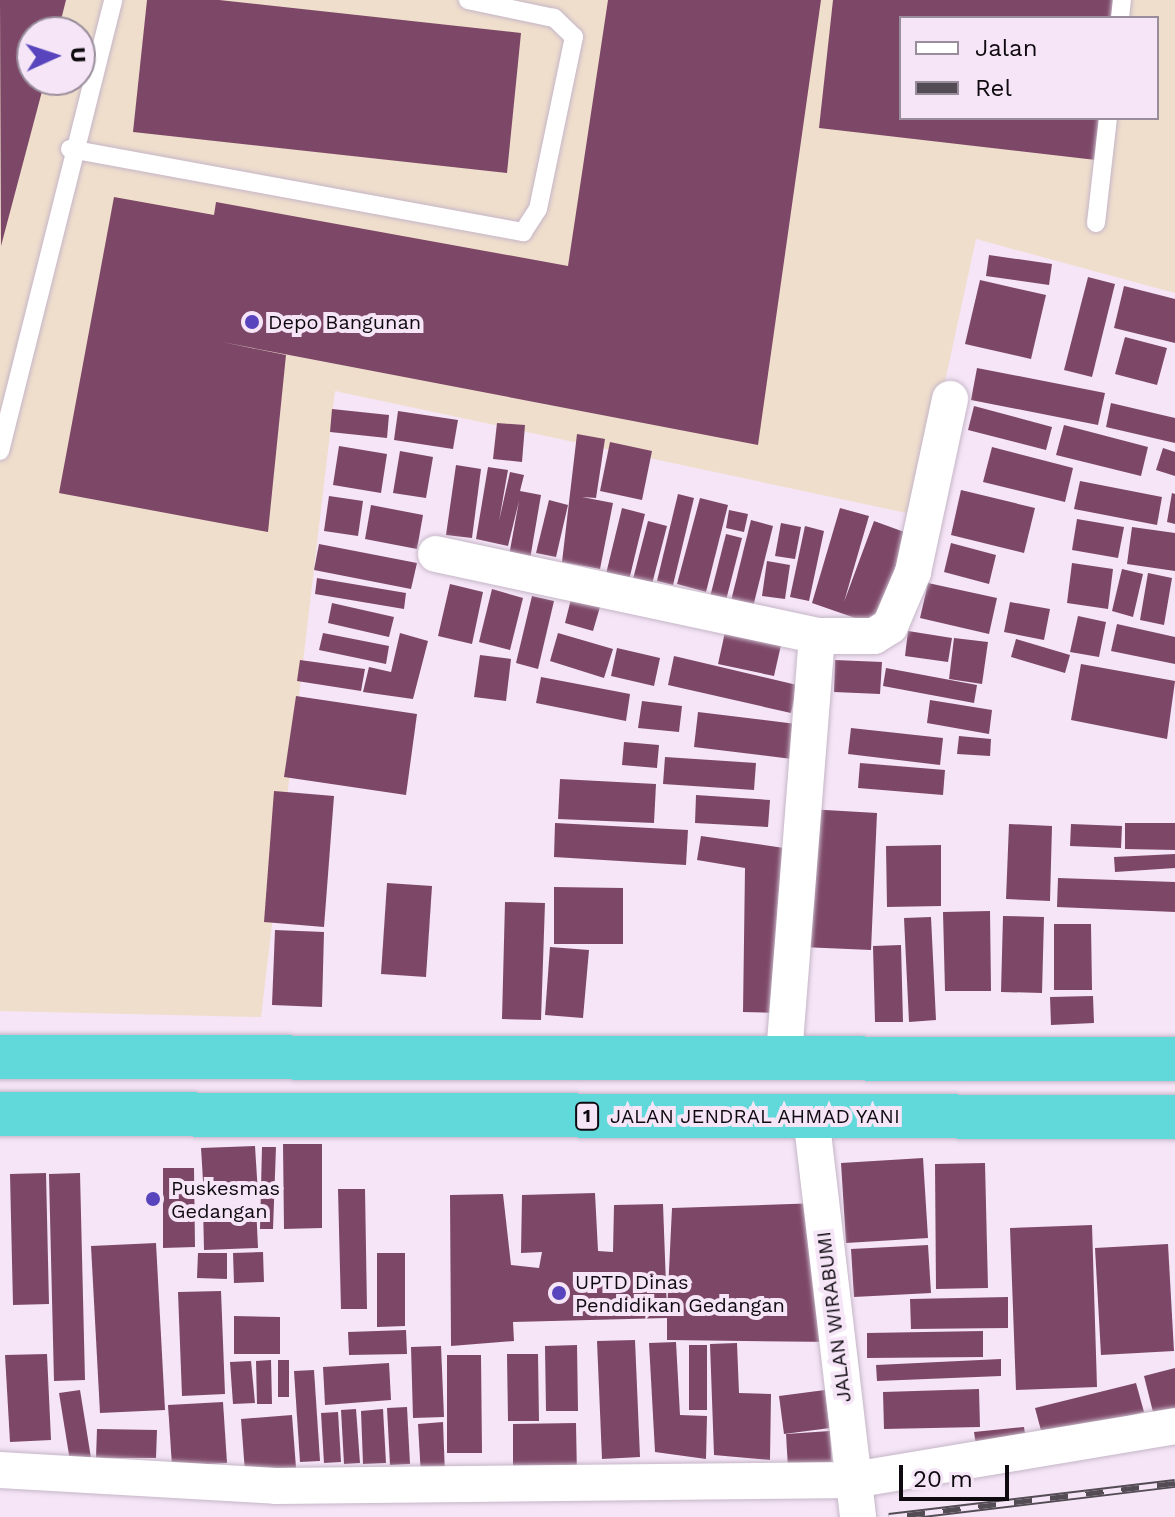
<!DOCTYPE html>
<html>
<head>
<meta charset="utf-8">
<style>
	body { margin:0 }
	#map { position:relative; width:1175px; height:1517px; overflow:hidden; background:#f5e5f7; font-family:"Work Sans",sans-serif }
	div>[style] { position:absolute }
	.industrial>* { inset:0; background:#efdecc }
	.building>* { inset:0; background:#7d4867 }
	.roads { filter:drop-shadow(0 0 2px #c5b5c7) drop-shadow(0 0 2px #c5b5c7) }
	.lane>* { height:18px; margin:-9px; padding:0 9px; transform-origin:9px; border-radius:9px; background:#fff }
	.street>* { height:36px; margin:-18px; padding:0 18px; transform-origin:18px; border-radius:18px; background:#fff }
	.highway>* { height:44px; margin:-22px; padding:0 22px; transform-origin:22px; border-radius:22px; background:#61d9db }
	.rail>* { height:9px; margin-top:-4.5px; transform-origin:0; background:repeating-linear-gradient(90deg,#f5e5f7 0 18px,#544c55 0 36px); box-sizing:border-box; border-block:2px solid #544c55 }
	.dots>* { width:22px; height:22px; translate:-50% -50%; box-sizing:border-box; border:4px solid #f5e5f7; border-radius:50% }
	span { translate:-50% -50%; white-space:nowrap; text-align:center; line-height:1.15; -webkit-text-stroke:8px #f5e5f7; paint-order:stroke }
	.shield-label span { padding:2px 6px; background:#f5e5f7; border:2px solid; border-radius:6px; -webkit-text-stroke-width:0 }
	.shield-label { font-size:18px; color:#0f0a10; font-weight:700 }
	.poi-label { font-size:20px; color:#0f0a10 }
	.left { translate:0 -50%; text-align:left }
	.street-label { font-size:20px; color:#0f0a10 }
	.legend { position:absolute; left:899px; top:16px; width:260px; height:104px; box-sizing:border-box; background:#f5e5f7; border:2px solid #998d9b; margin:0; padding:10px 14px; list-style:none; font-size:24px; color:#0f0a10 }
	.legend li { display:flex; align-items:center; gap:16px; height:40px }
	.legend b { width:40px; border:2px solid #998d9b }
	.north { position:absolute; left:16px; top:16px; width:80px; height:80px; box-sizing:border-box; background:#f5e5f7; border:2px solid #998d9b; border-radius:50%; rotate:87deg; font-size:22px; font-weight:700; line-height:32px; text-align:center; color:#0f0a10 }
	.north::after { content:''; display:block; margin:auto; width:28px; height:36px; background:#5845bd; clip-path:polygon(50% 0,100% 100%,50% 72%,0 100%) }
	.scale { position:absolute; left:899px; top:1465px; width:110px; height:36px; box-sizing:border-box; border:4px solid #0f0a10; border-top:0; padding-left:10px; font-size:24px; line-height:28px; white-space:nowrap; color:#0f0a10; -webkit-text-stroke:6px #f5e5f7; paint-order:stroke }
</style>
</head>
<body>
<div id="map">
	<div class="industrial">
		<div style="clip-path:polygon(evenodd,0 0,1175px 0,1175px 293px,976px 239px,916px 515px,335px 391px,261px 1017px,0 1011px,0 0,901px 18px,1157px 18px,1157px 118px,901px 118px,901px 18px,0 0,32px 32px,80px 32px,80px 80px,32px 80px,32px 32px)"></div>
	</div>
	<div class="building">
		<div style="clip-path:polygon(0 0,66px 0,58px 32px,32px 32px,32px 80px,45px 80px,1px 246px)"></div>
		<div style="clip-path:polygon(147px 0,219px 0,521px 33px,507px 173px,133px 132px)"></div>
		<div style="clip-path:polygon(608px 0,821px 0,758px 445px,222px 342px,286px 355px,268px 532px,59px 493px,114px 197px,214px 215px,216px 202px,568px 266px)"></div>
		<div style="clip-path:polygon(833px 0,1114px 0,1112px 18px,901px 18px,901px 118px,1101px 118px,1096px 160px,819px 128px)"></div>
		<div style="clip-path:polygon(989px 255px,1052px 264px,1049px 285px,986px 276px)"></div>
		<div style="clip-path:polygon(1088px 277px,1115px 284px,1092px 377px,1064px 370px)"></div>
		<div style="clip-path:polygon(980px 280px,1046px 295px,1031px 359px,965px 344px)"></div>
		<div style="clip-path:polygon(1124px 286px,1175px 299px,1175px 343px,1114px 328px)"></div>
		<div style="clip-path:polygon(1125px 337px,1167px 348px,1157px 385px,1115px 374px)"></div>
		<div style="clip-path:polygon(977px 368px,1105px 393px,1098px 425px,971px 400px)"></div>
		<div style="clip-path:polygon(1111px 403px,1175px 418px,1175px 443px,1106px 427px)"></div>
		<div style="clip-path:polygon(974px 406px,1052px 427px,1046px 450px,968px 430px)"></div>
		<div style="clip-path:polygon(332px 409px,389px 415px,387px 438px,330px 432px)"></div>
		<div style="clip-path:polygon(398px 411px,458px 420px,453px 449px,394px 440px)"></div>
		<div style="clip-path:polygon(497px 423px,525px 425px,522px 462px,493px 459px)"></div>
		<div style="clip-path:polygon(1064px 425px,1148px 447px,1141px 476px,1056px 455px)"></div>
		<div style="clip-path:polygon(577px 434px,605px 439px,596px 498px,582px 497px,613px 503px,600px 569px,562px 562px)"></div>
		<div style="clip-path:polygon(610px 442px,652px 451px,642px 500px,600px 491px)"></div>
		<div style="clip-path:polygon(339px 446px,387px 454px,381px 493px,333px 485px)"></div>
		<div style="clip-path:polygon(992px 447px,1073px 468px,1065px 502px,983px 482px)"></div>
		<div style="clip-path:polygon(1163px 448px,1175px 452px,1175px 476px,1156px 470px)"></div>
		<div style="clip-path:polygon(400px 451px,433px 457px,426px 498px,393px 493px)"></div>
		<div style="clip-path:polygon(456px 465px,481px 469px,472px 538px,446px 535px)"></div>
		<div style="clip-path:polygon(488px 467px,508px 470px,499px 521px,510px 472px,524px 475px,520px 491px,541px 495px,529px 565px,508px 561px,519px 501px,508px 546px,476px 539px)"></div>
		<div style="clip-path:polygon(1080px 481px,1162px 497px,1157px 525px,1074px 509px)"></div>
		<div style="clip-path:polygon(961px 490px,1035px 508px,1024px 553px,951px 535px)"></div>
		<div style="clip-path:polygon(1172px 493px,1175px 494px,1175px 524px,1167px 522px)"></div>
		<div style="clip-path:polygon(678px 494px,694px 498px,673px 585px,657px 581px)"></div>
		<div style="clip-path:polygon(329px 496px,363px 501px,358px 536px,324px 531px)"></div>
		<div style="clip-path:polygon(700px 498px,728px 505px,706px 592px,677px 584px)"></div>
		<div style="clip-path:polygon(549px 500px,568px 505px,556px 557px,536px 553px)"></div>
		<div style="clip-path:polygon(371px 505px,423px 515px,417px 549px,365px 539px)"></div>
		<div style="clip-path:polygon(622px 508px,645px 514px,629px 580px,606px 574px)"></div>
		<div style="clip-path:polygon(840px 508px,869px 516px,844px 602px,874px 521px,918px 537px,884px 628px,812px 603px)"></div>
		<div style="clip-path:polygon(729px 510px,748px 514px,744px 532px,726px 528px)"></div>
		<div style="clip-path:polygon(1077px 519px,1124px 527px,1118px 558px,1072px 550px)"></div>
		<div style="clip-path:polygon(751px 520px,773px 526px,751px 615px,729px 609px)"></div>
		<div style="clip-path:polygon(648px 521px,667px 526px,652px 584px,633px 579px)"></div>
		<div style="clip-path:polygon(781px 523px,801px 527px,795px 559px,775px 556px)"></div>
		<div style="clip-path:polygon(805px 526px,824px 531px,809px 601px,790px 597px)"></div>
		<div style="clip-path:polygon(1132px 527px,1175px 533px,1175px 571px,1127px 564px)"></div>
		<div style="clip-path:polygon(726px 534px,742px 538px,726px 600px,710px 597px)"></div>
		<div style="clip-path:polygon(951px 543px,996px 555px,989px 584px,944px 572px)"></div>
		<div style="clip-path:polygon(319px 544px,417px 563px,411px 589px,314px 570px)"></div>
		<div style="clip-path:polygon(767px 561px,790px 565px,785px 599px,762px 596px)"></div>
		<div style="clip-path:polygon(1072px 563px,1113px 569px,1108px 609px,1067px 603px)"></div>
		<div style="clip-path:polygon(1122px 569px,1143px 574px,1133px 617px,1112px 611px)"></div>
		<div style="clip-path:polygon(1148px 573px,1172px 578px,1164px 625px,1140px 620px)"></div>
		<div style="clip-path:polygon(317px 578px,406px 593px,404px 609px,315px 594px)"></div>
		<div style="clip-path:polygon(928px 583px,997px 598px,989px 634px,920px 618px)"></div>
		<div style="clip-path:polygon(450px 584px,483px 592px,472px 644px,438px 636px)"></div>
		<div style="clip-path:polygon(492px 589px,523px 598px,510px 650px,479px 642px)"></div>
		<div style="clip-path:polygon(573px 591px,602px 600px,593px 631px,565px 623px)"></div>
		<div style="clip-path:polygon(532px 596px,554px 601px,538px 669px,516px 663px)"></div>
		<div style="clip-path:polygon(1010px 602px,1050px 609px,1044px 640px,1004px 632px)"></div>
		<div style="clip-path:polygon(332px 603px,394px 617px,389px 637px,328px 623px)"></div>
		<div style="clip-path:polygon(1078px 616px,1106px 622px,1099px 657px,1070px 652px)"></div>
		<div style="clip-path:polygon(1117px 624px,1175px 637px,1175px 664px,1111px 651px)"></div>
		<div style="clip-path:polygon(908px 631px,952px 638px,948px 662px,905px 656px)"></div>
		<div style="clip-path:polygon(725px 632px,781px 645px,774px 676px,718px 664px)"></div>
		<div style="clip-path:polygon(323px 633px,389px 646px,386px 664px,319px 650px)"></div>
		<div style="clip-path:polygon(400px 633px,428px 641px,413px 699px,363px 692px,369px 667px,391px 672px)"></div>
		<div style="clip-path:polygon(558px 633px,613px 649px,604px 678px,550px 661px)"></div>
		<div style="clip-path:polygon(954px 638px,988px 642px,982px 684px,949px 679px)"></div>
		<div style="clip-path:polygon(1016px 639px,1070px 655px,1065px 673px,1011px 657px)"></div>
		<div style="clip-path:polygon(617px 648px,660px 658px,654px 686px,611px 676px)"></div>
		<div style="clip-path:polygon(480px 655px,511px 659px,506px 701px,474px 697px)"></div>
		<div style="clip-path:polygon(674px 656px,797px 685px,791px 713px,668px 685px)"></div>
		<div style="clip-path:polygon(300px 660px,365px 669px,361px 691px,297px 681px)"></div>
		<div style="clip-path:polygon(835px 660px,882px 662px,880px 694px,834px 692px)"></div>
		<div style="clip-path:polygon(1081px 664px,1175px 681px,1167px 739px,1071px 720px)"></div>
		<div style="clip-path:polygon(886px 668px,977px 685px,974px 703px,883px 686px)"></div>
		<div style="clip-path:polygon(541px 677px,630px 694px,626px 721px,536px 703px)"></div>
		<div style="clip-path:polygon(296px 696px,417px 714px,406px 795px,284px 777px)"></div>
		<div style="clip-path:polygon(930px 700px,992px 710px,989px 734px,927px 723px)"></div>
		<div style="clip-path:polygon(642px 701px,682px 706px,679px 732px,638px 728px)"></div>
		<div style="clip-path:polygon(698px 712px,796px 724px,792px 759px,694px 747px)"></div>
		<div style="clip-path:polygon(851px 728px,943px 738px,940px 765px,848px 754px)"></div>
		<div style="clip-path:polygon(959px 736px,991px 739px,990px 756px,957px 754px)"></div>
		<div style="clip-path:polygon(624px 742px,659px 745px,657px 768px,622px 765px)"></div>
		<div style="clip-path:polygon(665px 757px,756px 763px,754px 790px,663px 784px)"></div>
		<div style="clip-path:polygon(860px 763px,945px 770px,943px 795px,858px 788px)"></div>
		<div style="clip-path:polygon(560px 779px,656px 784px,654px 823px,558px 819px)"></div>
		<div style="clip-path:polygon(274px 791px,334px 796px,324px 927px,264px 922px)"></div>
		<div style="clip-path:polygon(696px 795px,770px 800px,768px 827px,695px 823px)"></div>
		<div style="clip-path:polygon(808px 809px,877px 813px,871px 950px,802px 947px)"></div>
		<div style="clip-path:polygon(555px 823px,688px 830px,686px 865px,554px 857px)"></div>
		<div style="clip-path:polygon(1125px 823px,1175px 823px,1175px 850px,1125px 849px)"></div>
		<div style="clip-path:polygon(1009px 824px,1052px 826px,1050px 901px,1006px 899px)"></div>
		<div style="clip-path:polygon(1071px 824px,1122px 826px,1121px 848px,1070px 846px)"></div>
		<div style="clip-path:polygon(701px 836px,784px 848px,783px 1013px,743px 1012px,745px 868px,697px 860px)"></div>
		<div style="clip-path:polygon(941px 845px,941px 906px,887px 907px,886px 846px)"></div>
		<div style="clip-path:polygon(1175px 854px,1175px 868px,1115px 872px,1114px 857px)"></div>
		<div style="clip-path:polygon(1058px 878px,1175px 882px,1175px 912px,1057px 907px)"></div>
		<div style="clip-path:polygon(387px 883px,432px 886px,426px 977px,381px 974px)"></div>
		<div style="clip-path:polygon(554px 887px,623px 888px,623px 944px,554px 944px)"></div>
		<div style="clip-path:polygon(505px 902px,545px 903px,541px 1020px,502px 1019px)"></div>
		<div style="clip-path:polygon(990px 911px,991px 991px,945px 991px,943px 912px)"></div>
		<div style="clip-path:polygon(1003px 916px,1044px 917px,1042px 993px,1001px 992px)"></div>
		<div style="clip-path:polygon(931px 917px,936px 1020px,909px 1022px,904px 918px)"></div>
		<div style="clip-path:polygon(1054px 924px,1091px 924px,1092px 990px,1054px 990px)"></div>
		<div style="clip-path:polygon(275px 930px,324px 932px,322px 1007px,272px 1005px)"></div>
		<div style="clip-path:polygon(901px 945px,903px 1022px,875px 1022px,873px 946px)"></div>
		<div style="clip-path:polygon(550px 947px,589px 950px,583px 1018px,545px 1015px)"></div>
		<div style="clip-path:polygon(1093px 996px,1094px 1023px,1051px 1025px,1050px 997px)"></div>
		<div style="clip-path:polygon(283px 1144px,322px 1144px,322px 1228px,284px 1229px)"></div>
		<div style="clip-path:polygon(255px 1146px,258px 1194px,204px 1197px,201px 1148px)"></div>
		<div style="clip-path:polygon(262px 1147px,276px 1147px,273px 1229px,260px 1229px)"></div>
		<div style="clip-path:polygon(923px 1158px,928px 1238px,846px 1243px,841px 1163px)"></div>
		<div style="clip-path:polygon(985px 1163px,988px 1288px,936px 1289px,935px 1164px)"></div>
		<div style="clip-path:polygon(163px 1168px,194px 1168px,195px 1247px,163px 1248px)"></div>
		<div style="clip-path:polygon(46px 1173px,49px 1304px,13px 1305px,10px 1174px)"></div>
		<div style="clip-path:polygon(80px 1173px,85px 1380px,54px 1381px,49px 1174px)"></div>
		<div style="clip-path:polygon(338px 1189px,365px 1189px,367px 1309px,341px 1309px)"></div>
		<div style="clip-path:polygon(595px 1193px,598px 1251px,613px 1252px,614px 1205px,663px 1204px,667px 1312px,672px 1208px,820px 1203px,835px 1342px,667px 1340px,667px 1318px,513px 1322px,514px 1341px,451px 1346px,450px 1195px,503px 1194px,511px 1265px,539px 1268px,542px 1252px,521px 1253px,522px 1195px)"></div>
		<div style="clip-path:polygon(256px 1205px,258px 1248px,204px 1250px,203px 1207px)"></div>
		<div style="clip-path:polygon(1092px 1225px,1097px 1387px,1016px 1390px,1010px 1228px)"></div>
		<div style="clip-path:polygon(156px 1243px,165px 1410px,100px 1413px,91px 1246px)"></div>
		<div style="clip-path:polygon(1168px 1244px,1174px 1351px,1101px 1355px,1095px 1248px)"></div>
		<div style="clip-path:polygon(928px 1245px,931px 1293px,854px 1297px,851px 1249px)"></div>
		<div style="clip-path:polygon(263px 1252px,264px 1282px,234px 1283px,233px 1253px)"></div>
		<div style="clip-path:polygon(198px 1253px,227px 1253px,227px 1279px,197px 1278px)"></div>
		<div style="clip-path:polygon(377px 1253px,405px 1253px,405px 1326px,377px 1327px)"></div>
		<div style="clip-path:polygon(221px 1291px,225px 1394px,182px 1396px,178px 1292px)"></div>
		<div style="clip-path:polygon(1008px 1297px,1008px 1328px,911px 1329px,910px 1299px)"></div>
		<div style="clip-path:polygon(234px 1316px,280px 1317px,280px 1354px,234px 1354px)"></div>
		<div style="clip-path:polygon(406px 1330px,407px 1354px,349px 1355px,348px 1332px)"></div>
		<div style="clip-path:polygon(983px 1331px,983px 1357px,867px 1358px,867px 1333px)"></div>
		<div style="clip-path:polygon(635px 1340px,640px 1457px,602px 1459px,597px 1341px)"></div>
		<div style="clip-path:polygon(676px 1342px,680px 1415px,707px 1416px,706px 1459px,655px 1452px,649px 1343px)"></div>
		<div style="clip-path:polygon(737px 1343px,739px 1393px,771px 1394px,770px 1460px,714px 1455px,710px 1344px)"></div>
		<div style="clip-path:polygon(577px 1345px,578px 1411px,546px 1411px,545px 1346px)"></div>
		<div style="clip-path:polygon(689px 1345px,707px 1345px,707px 1410px,689px 1410px)"></div>
		<div style="clip-path:polygon(441px 1346px,444px 1417px,413px 1418px,411px 1347px)"></div>
		<div style="clip-path:polygon(47px 1354px,51px 1440px,10px 1442px,5px 1355px)"></div>
		<div style="clip-path:polygon(507px 1354px,538px 1354px,539px 1421px,508px 1421px)"></div>
		<div style="clip-path:polygon(447px 1355px,481px 1355px,482px 1453px,447px 1453px)"></div>
		<div style="clip-path:polygon(1001px 1359px,1001px 1376px,877px 1381px,876px 1365px)"></div>
		<div style="clip-path:polygon(271px 1360px,272px 1404px,257px 1404px,256px 1361px)"></div>
		<div style="clip-path:polygon(278px 1360px,289px 1360px,289px 1397px,278px 1397px)"></div>
		<div style="clip-path:polygon(251px 1361px,255px 1403px,233px 1404px,230px 1362px)"></div>
		<div style="clip-path:polygon(389px 1363px,391px 1400px,325px 1405px,323px 1367px)"></div>
		<div style="clip-path:polygon(1175px 1368px,1175px 1424px,1157px 1428px,1144px 1376px)"></div>
		<div style="clip-path:polygon(314px 1370px,320px 1461px,300px 1462px,294px 1371px)"></div>
		<div style="clip-path:polygon(1136px 1383px,1144px 1412px,1043px 1438px,1035px 1408px)"></div>
		<div style="clip-path:polygon(979px 1389px,980px 1427px,884px 1429px,883px 1392px)"></div>
		<div style="clip-path:polygon(80px 1390px,91px 1458px,70px 1461px,59px 1393px)"></div>
		<div style="clip-path:polygon(825px 1390px,830px 1428px,784px 1434px,779px 1396px)"></div>
		<div style="clip-path:polygon(223px 1402px,227px 1463px,172px 1466px,168px 1405px)"></div>
		<div style="clip-path:polygon(407px 1407px,410px 1464px,390px 1465px,387px 1408px)"></div>
		<div style="clip-path:polygon(356px 1409px,360px 1463px,344px 1464px,341px 1410px)"></div>
		<div style="clip-path:polygon(383px 1409px,386px 1463px,363px 1464px,361px 1411px)"></div>
		<div style="clip-path:polygon(338px 1412px,341px 1462px,324px 1463px,321px 1413px)"></div>
		<div style="clip-path:polygon(292px 1415px,296px 1468px,245px 1472px,241px 1419px)"></div>
		<div style="clip-path:polygon(443px 1422px,445px 1475px,421px 1476px,418px 1424px)"></div>
		<div style="clip-path:polygon(576px 1423px,577px 1478px,513px 1479px,513px 1424px)"></div>
		<div style="clip-path:polygon(1024px 1427px,1027px 1447px,977px 1452px,974px 1432px)"></div>
		<div style="clip-path:polygon(97px 1429px,157px 1430px,156px 1458px,96px 1458px)"></div>
		<div style="clip-path:polygon(830px 1431px,832px 1465px,788px 1468px,786px 1434px)"></div>
	</div>
	<div class="roads">
		<div class="lane">
			<div style="left:1120px;top:18px;width:18px;rotate:-84deg"></div>
			<div style="left:70px;top:149px;width:461px;rotate:10.4deg"></div>
			<div style="left:523px;top:232px;width:27px;rotate:-57deg"></div>
			<div style="left:538px;top:209px;width:176px;rotate:-78.2deg"></div>
			<div style="left:574px;top:37px;width:28px;rotate:-136deg"></div>
			<div style="left:554px;top:18px;width:88px;rotate:-168.2deg"></div>
			<div style="left:1096px;top:223px;width:106px;rotate:-83.5deg"></div>
			<div style="left:0;top:451px;width:465px;rotate:-75.9deg"></div>
		</div>
		<div class="street">
			<div style="left:436px;top:554px;width:390px;rotate:12.1deg"></div>
			<div style="left:817px;top:636px;width:423px;rotate:94.5deg"></div>
			<div style="left:817px;top:636px;width:57px"></div>
			<div style="left:874px;top:636px;width:19px;rotate:-32deg"></div>
			<div style="left:890px;top:626px;width:59px;rotate:-66.9deg"></div>
			<div style="left:913px;top:572px;width:177px;rotate:-77.9deg"></div>
			<div style="left:811px;top:1116px;width:404px;rotate:83.3deg"></div>
			<div style="left:0;top:1470px;width:276px;rotate:3.3deg"></div>
			<div style="left:276px;top:1486px;width:577px;rotate:-0.6deg"></div>
			<div style="left:853px;top:1480px;width:326px;rotate:-9.5deg"></div>
		</div>
		<div class="highway">
			<div style="left:0;top:1057px;width:1175px;rotate:0.1deg"></div>
			<div style="left:0;top:1114px;width:1175px;rotate:0.15deg"></div>
		</div>
	</div>
	<div class="rail">
		<div style="left:889px;top:1517px;width:288px;rotate:-6.8deg"></div>
	</div>
	<div class="dots">
		<div style="left:252px;top:322px;background:#5845bd"></div>
		<div style="left:153px;top:1199px;background:#5845bd"></div>
		<div style="left:559px;top:1293px;background:#5845bd"></div>
	</div>
	<div class="shield-label">
		<span style="left:587px;top:1116px">1</span>
	</div>
	<div class="poi-label">
		<span class="left" style="left:268px;top:322px">Depo Bangunan</span>
		<span class="left" style="left:171px;top:1200px">Puskesmas<br>Gedangan</span>
		<span class="left" style="left:575px;top:1294px">UPTD Dinas<br>Pendidikan Gedangan</span>
	</div>
	<div class="street-label">
		<span style="left:755px;top:1116px">JALAN JENDRAL AHMAD YANI</span>
		<span style="left:834px;top:1317px;rotate:-97deg">JALAN WIRABUMI</span>
	</div>
	<ul class="legend">
	<li><b style="height:10px;background:#fff"></b>Jalan</li>
	<li><b style="height:10px;background:#544c55"></b>Rel</li>
	</ul>
	<div class="north">U</div>
	<div class="scale">20 m</div>
</div>
</body>
</html>
